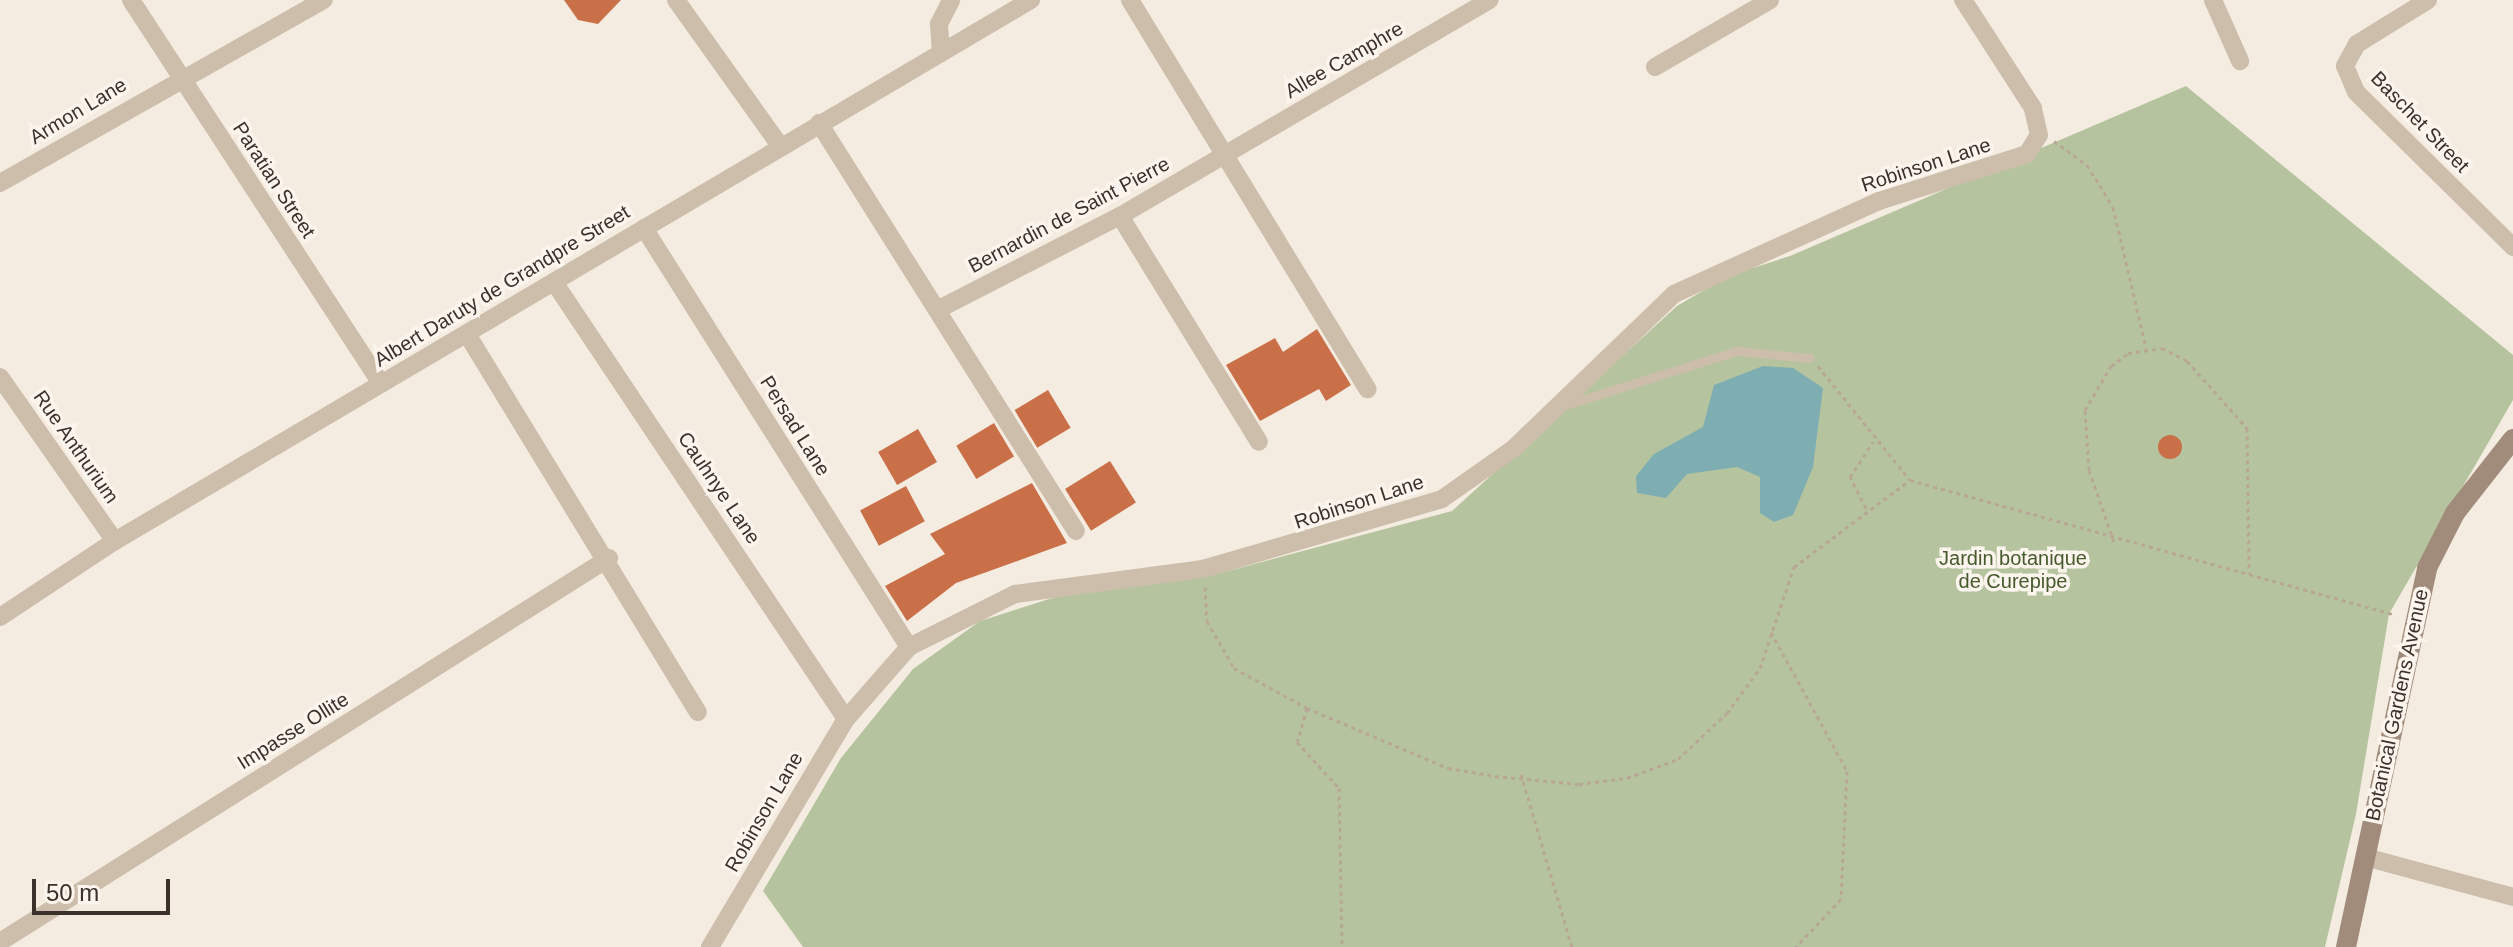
<!DOCTYPE html>
<html>
<head>
<meta charset="utf-8">
<style>
	body { margin:0 }
	#map { position:relative; width:2513px; height:947px; overflow:hidden; background:#f4ece0; font-family:Helvetica,sans-serif }
	div>[style] { position:absolute }
	.green>* { inset:0; background:#b5c49f }
	.water>* { inset:0; background:#7eadb2 }
	.building>* { inset:0; background:#c97049; transform-origin:0 0 }
	.round { border-radius:50% }
	.path>* { height:3px; margin-top:-1.5px; transform-origin:0; background:repeating-linear-gradient(90deg,#b9a795 0 4px,transparent 0 8px) }
	.lane>* { height:9px; margin:-4.5px; padding:0 4.5px; transform-origin:4.5px; border-radius:4.5px; background:#cdbdab }
	.street>* { height:18px; margin:-9px; padding:0 9px; transform-origin:9px; border-radius:9px; background:#cdbdab }
	.secondary>* { height:20px; margin:-10px; padding:0 10px; transform-origin:10px; border-radius:10px; background:#a18c7c }
	span { translate:-50% -50%; white-space:nowrap; text-align:center; line-height:1.15; -webkit-text-stroke:7px #fbf5ed; paint-order:stroke }
	.street-label { font-size:20px; color:#3b312a }
	.park-label { font-size:20px; color:#475a2d }
	.scale { position:absolute; left:32px; top:879px; width:138px; height:36px; box-sizing:border-box; border:4px solid #3b312a; border-top:0; padding-left:10px; font-size:24px; line-height:28px; white-space:nowrap; color:#3b312a; -webkit-text-stroke:6px #fbf5ed; paint-order:stroke }
</style>
</head>
<body>
<div id="map">
	<div class="green">
		<div style="clip-path:polygon(2186px 86px,2513px 355px,2513px 400px,2389px 614px,2356px 814px,2325px 947px,803px 947px,763px 891px,841px 758px,913px 669px,980px 621px,1062px 595px,1221px 573px,1452px 511px,1677px 306px,1728px 276px,1790px 256px)"></div>
	</div>
	<div class="water">
		<div style="clip-path:polygon(1763px 366px,1793px 368px,1823px 388px,1813px 467px,1793px 515px,1774px 522px,1760px 513px,1760px 477px,1737px 467px,1687px 474px,1666px 498px,1637px 493px,1636px 476px,1654px 454px,1703px 427px,1714px 385px)"></div>
	</div>
	<div class="building">
		<div style="clip-path:polygon(564px 0,621px 0,598px 24px,578px 20px)"></div>
		<div style="clip-path:polygon(1317px 329px,1351px 385px,1326px 401px,1319px 389px,1260px 421px,1226px 365px,1275px 338px,1283px 352px)"></div>
		<div style="left:1048px;top:390px;width:44px;height:39px;rotate:59deg"></div>
		<div style="left:994px;top:423px;width:39px;height:44px;rotate:59deg"></div>
		<div style="left:918px;top:429px;width:38px;height:46px;rotate:60deg"></div>
		<div class="round" style="left:2158px;top:435px;width:24px;height:24px"></div>
		<div style="left:1110px;top:461px;width:49px;height:53px;rotate:58deg"></div>
		<div style="clip-path:polygon(1032px 483px,1067px 543px,956px 583px,907px 621px,885px 586px,945px 554px,930px 534px)"></div>
		<div style="left:906px;top:486px;width:40px;height:52px;rotate:62deg"></div>
	</div>
	<div class="path">
		<div style="left:2054px;top:141px;width:41px;rotate:36deg"></div>
		<div style="left:2087px;top:165px;width:49px;rotate:58.2deg"></div>
		<div style="left:2113px;top:207px;width:145px;rotate:76.8deg"></div>
		<div style="left:1818px;top:366px;width:146px;rotate:51.1deg"></div>
		<div style="left:1910px;top:480px;width:504px;rotate:15.52deg"></div>
		<div style="left:1866px;top:508px;width:35px;rotate:-117deg"></div>
		<div style="left:1850px;top:477px;width:42px;rotate:-56.7deg"></div>
		<div style="left:2114px;top:542px;width:76px;rotate:-109.1deg"></div>
		<div style="left:2089px;top:470px;width:60px;rotate:-93.8deg"></div>
		<div style="left:2085px;top:410px;width:51px;rotate:-59.4deg"></div>
		<div style="left:2111px;top:366px;width:21px;rotate:-37deg"></div>
		<div style="left:2128px;top:353px;width:34px;rotate:-8deg"></div>
		<div style="left:2162px;top:348px;width:28px;rotate:27deg"></div>
		<div style="left:2187px;top:361px;width:90px;rotate:48.2deg"></div>
		<div style="left:2247px;top:428px;width:145px;rotate:89.2deg"></div>
		<div style="left:1205px;top:587px;width:34px;rotate:87deg"></div>
		<div style="left:1207px;top:621px;width:54px;rotate:60.1deg"></div>
		<div style="left:1234px;top:668px;width:83px;rotate:28.7deg"></div>
		<div style="left:1307px;top:708px;width:35px;rotate:106deg"></div>
		<div style="left:1297px;top:742px;width:62px;rotate:47.6deg"></div>
		<div style="left:1339px;top:788px;width:159px;rotate:88.9deg"></div>
		<div style="left:1771px;top:632px;width:158px;rotate:61.3deg"></div>
		<div style="left:1847px;top:771px;width:128px;rotate:92.7deg"></div>
		<div style="left:1841px;top:899px;width:66px;rotate:133.2deg"></div>
		<div style="left:1307px;top:708px;width:153px;rotate:23.1deg"></div>
		<div style="left:1448px;top:768px;width:48px;rotate:9.7deg"></div>
		<div style="left:1495px;top:776px;width:84px;rotate:5.4deg"></div>
		<div style="left:1579px;top:784px;width:48px;rotate:-7.1deg"></div>
		<div style="left:1627px;top:778px;width:54px;rotate:-20.4deg"></div>
		<div style="left:1678px;top:759px;width:67px;rotate:-43.2deg"></div>
		<div style="left:1727px;top:713px;width:56px;rotate:-53.7deg"></div>
		<div style="left:1760px;top:668px;width:107px;rotate:-71.4deg"></div>
		<div style="left:1794px;top:567px;width:145px;rotate:-36.9deg"></div>
		<div style="left:1521px;top:774px;width:180px;rotate:73.6deg"></div>
	</div>
	<div class="lane">
		<div style="left:1559px;top:407px;width:187px;rotate:-17.5deg"></div>
		<div style="left:1737px;top:351px;width:73px;rotate:5.5deg"></div>
	</div>
	<div class="street">
		<div style="left:131px;top:0;width:458px;rotate:56.9deg"></div>
		<div style="left:676px;top:0;width:179px;rotate:54.5deg"></div>
		<div style="left:1130px;top:0;width:456px;rotate:58.6deg"></div>
		<div style="left:2213px;top:0;width:67px;rotate:66.1deg"></div>
		<div style="left:2428px;top:0;width:84px;rotate:148.2deg"></div>
		<div style="left:2357px;top:44px;width:25px;rotate:119deg"></div>
		<div style="left:2345px;top:66px;width:28px;rotate:67deg"></div>
		<div style="left:2356px;top:92px;width:221px;rotate:44.6deg"></div>
		<div style="left:941px;top:53px;width:29px;rotate:-94deg"></div>
		<div style="left:939px;top:24px;width:27px;rotate:-63deg"></div>
		<div style="left:1655px;top:67px;width:133px;rotate:-30.2deg"></div>
		<div style="left:819px;top:123px;width:482px;rotate:57.8deg"></div>
		<div style="left:0;top:183px;width:372px;rotate:-29.5deg"></div>
		<div style="left:1120px;top:216px;width:265px;rotate:58.4deg"></div>
		<div style="left:644px;top:228px;width:496px;rotate:57.7deg"></div>
		<div style="left:554px;top:282px;width:526px;rotate:56.25deg"></div>
		<div style="left:937px;top:310px;width:206px;rotate:-27.2deg"></div>
		<div style="left:1120px;top:216px;width:428px;rotate:-30.3deg"></div>
		<div style="left:467px;top:334px;width:443px;rotate:58.6deg"></div>
		<div style="left:0;top:377px;width:200px;rotate:55deg"></div>
		<div style="left:0;top:617px;width:138px;rotate:-33.5deg"></div>
		<div style="left:115px;top:541px;width:1064px;rotate:-30.57deg"></div>
		<div style="left:2365px;top:857px;width:153px;rotate:15.1deg"></div>
		<div style="left:0;top:942px;width:720px;rotate:-32.23deg"></div>
		<div style="left:710px;top:947px;width:265px;rotate:-59.2deg"></div>
		<div style="left:846px;top:719px;width:96px;rotate:-48.8deg"></div>
		<div style="left:909px;top:647px;width:119px;rotate:-26.6deg"></div>
		<div style="left:1015px;top:594px;width:190px;rotate:-7.6deg"></div>
		<div style="left:1203px;top:569px;width:249px;rotate:-16.3deg"></div>
		<div style="left:1442px;top:499px;width:87px;rotate:-35.2deg"></div>
		<div style="left:1513px;top:449px;width:223px;rotate:-43.9deg"></div>
		<div style="left:1674px;top:294px;width:225px;rotate:-24.4deg"></div>
		<div style="left:1879px;top:201px;width:155px;rotate:-17.6deg"></div>
		<div style="left:2027px;top:154px;width:22px;rotate:-58deg"></div>
		<div style="left:2039px;top:135px;width:28px;rotate:-103deg"></div>
		<div style="left:2033px;top:108px;width:129px;rotate:-122.9deg"></div>
	</div>
	<div class="secondary">
		<div style="left:2346px;top:947px;width:388px;rotate:-77.9deg"></div>
		<div style="left:2427px;top:568px;width:62px;rotate:-63deg"></div>
		<div style="left:2455px;top:513px;width:94px;rotate:-51.9deg"></div>
	</div>
	<div class="street-label">
		<span style="left:1344px;top:60px;rotate:-30deg">Allee Camphre</span>
		<span style="left:78px;top:111px;rotate:-31deg">Armon Lane</span>
		<span style="left:2420px;top:122px;rotate:46deg">Baschet Street</span>
		<span style="left:1926px;top:165px;rotate:-18deg">Robinson Lane</span>
		<span style="left:274px;top:180px;rotate:57deg">Paratian Street</span>
		<span style="left:1069px;top:215px;rotate:-28deg">Bernardin de Saint Pierre</span>
		<span style="left:502px;top:286px;rotate:-31deg">Albert Daruty de Grandpre Street</span>
		<span style="left:795px;top:426px;rotate:58deg">Persad Lane</span>
		<span style="left:76px;top:447px;rotate:55deg">Rue Anthurium</span>
		<span style="left:719px;top:488px;rotate:56deg">Cauhnye Lane</span>
		<span style="left:1359px;top:502px;rotate:-18deg">Robinson Lane</span>
		<span style="left:2397px;top:705px;rotate:-78deg">Botanical Gardens Avenue</span>
		<span style="left:293px;top:731px;rotate:-32deg">Impasse Ollite</span>
		<span style="left:764px;top:812px;rotate:-60deg">Robinson Lane</span>
	</div>
	<div class="park-label">
		<span style="left:2013px;top:570px">Jardin botanique<br>de Curepipe</span>
	</div>
	<div class="scale">50 m</div>
</div>
</body>
</html>
